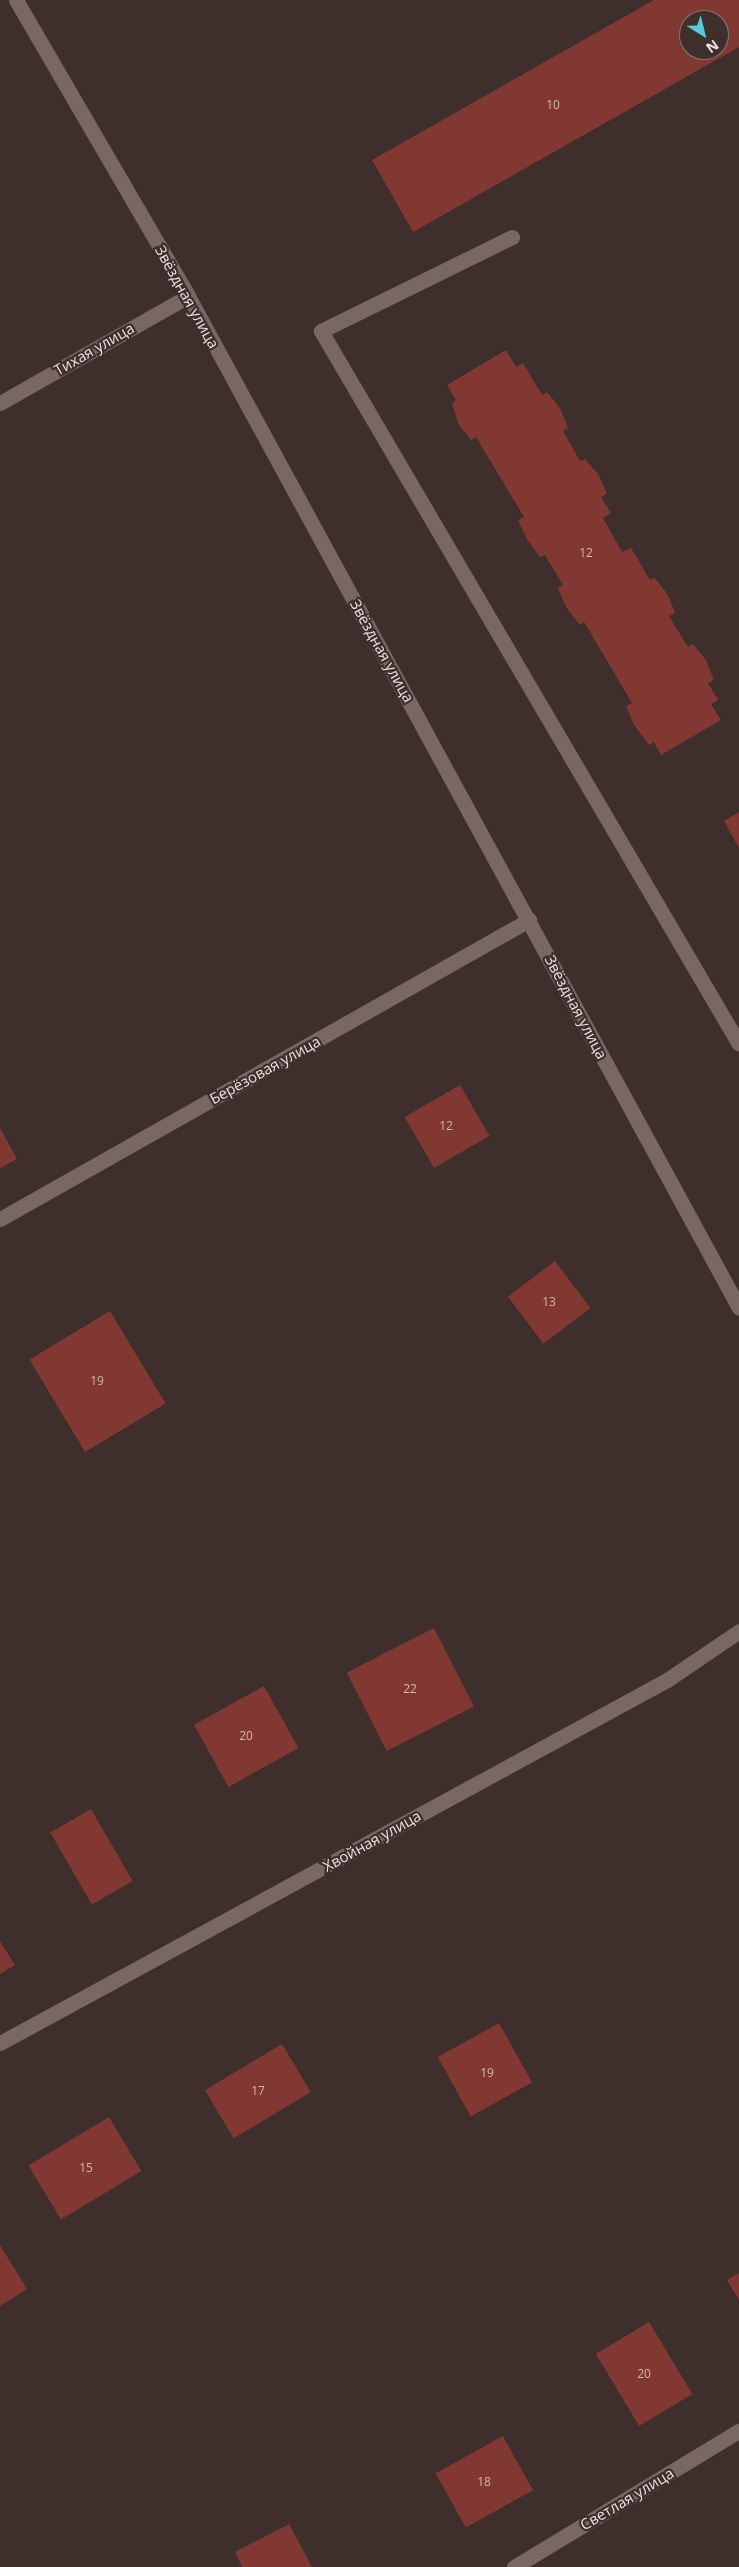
<!DOCTYPE html>
<html>
<head>
<meta charset="utf-8">
<style>
	body { margin:0 }
	#map { position:relative; width:739px; height:2567px; overflow:hidden; background:#3e2e2c; font-family:"Open Sans",sans-serif }
	div>[style] { position:absolute }
	.building>* { inset:0; background:#813832; transform-origin:0 0 }
	.minor>* { height:15px; margin:-7.5px; padding:0 7.5px; transform-origin:7.5px; border-radius:7.5px; background:#796764 }
	span { translate:-50% -50%; white-space:nowrap; text-align:center; line-height:1.15; -webkit-text-stroke:4.5px #3e2e2c; paint-order:stroke }
	.number-label { font-size:12px; color:#d1b7b4 }
	.number-label span { -webkit-text-stroke-width:0 }
	.street-label { font-size:15px; color:#ece1e0 }
	.north { position:absolute; left:679px; top:10px; width:50px; height:50px; box-sizing:border-box; background:#3e2e2c; border:1px solid #847674; border-radius:50%; rotate:144deg; font-size:14px; font-weight:700; line-height:20px; text-align:center; color:#ece1e0 }
	.north::after { content:''; display:block; margin:auto; width:18px; height:22px; background:#53cbda; clip-path:polygon(50% 0,100% 100%,50% 72%,0 100%) }
</style>
</head>
<body>
<div id="map">
	<div class="building">
		<div style="clip-path:polygon(evenodd,654px 0,739px 0,739px 47px,413px 232px,372px 160px,654px 0,689px 20px,719px 20px,719px 50px,689px 50px,689px 20px)"></div>
		<div style="clip-path:polygon(506px 350px,516px 367px,523px 363px,542px 395px,547px 392px,560px 408px,568px 428px,563px 431px,580px 461px,585px 459px,598px 474px,607px 494px,601px 497px,611px 513px,603px 518px,622px 552px,631px 548px,650px 580px,655px 578px,668px 595px,675px 613px,669px 616px,688px 647px,693px 644px,706px 660px,714px 680px,708px 683px,718px 700px,711px 704px,721px 720px,661px 755px,654px 742px,649px 745px,634px 725px,626px 706px,632px 703px,584px 622px,580px 625px,566px 607px,558px 588px,563px 585px,545px 555px,540px 557px,527px 539px,518px 520px,524px 517px,476px 437px,471px 440px,459px 425px,452px 404px,456px 400px,447px 385px)"></div>
		<div style="clip-path:polygon(739px 812px,739px 848px,724px 821px)"></div>
		<div style="left:460px;top:1085px;width:59px;height:64px;rotate:60deg"></div>
		<div style="clip-path:polygon(0 1128px,17px 1159px,0 1168px)"></div>
		<div style="left:555px;top:1261px;width:59px;height:59px;rotate:53deg"></div>
		<div style="left:110px;top:1311px;width:108px;height:94px;rotate:59deg"></div>
		<div style="left:434px;top:1628px;width:88px;height:98px;rotate:63deg"></div>
		<div style="left:264px;top:1686px;width:71px;height:80px;rotate:61deg"></div>
		<div style="left:91px;top:1809px;width:83px;height:47px;rotate:60deg"></div>
		<div style="clip-path:polygon(0 1941px,15px 1965px,0 1974px)"></div>
		<div style="left:499px;top:2023px;width:68px;height:70px;rotate:61deg"></div>
		<div style="left:282px;top:2044px;width:56px;height:90px;rotate:59deg"></div>
		<div style="left:109px;top:2117px;width:63px;height:94px;rotate:59deg"></div>
		<div style="clip-path:polygon(0 2245px,27px 2289px,0 2306px)"></div>
		<div style="clip-path:polygon(739px 2273px,739px 2300px,727px 2280px)"></div>
		<div style="left:649px;top:2322px;width:84px;height:62px;rotate:59deg"></div>
		<div style="left:503px;top:2436px;width:62px;height:77px;rotate:61deg"></div>
		<div style="clip-path:polygon(289px 2524px,312px 2567px,242px 2567px,235px 2552px)"></div>
	</div>
	<div class="minor">
		<div style="left:16px;top:0;width:342px;rotate:59.8deg"></div>
		<div style="left:188px;top:296px;width:1152px;rotate:61.43deg"></div>
		<div style="left:512px;top:237px;width:213px;rotate:153.8deg"></div>
		<div style="left:321px;top:331px;width:826px;rotate:59.62deg"></div>
		<div style="left:0;top:403px;width:216px;rotate:-29.6deg"></div>
		<div style="left:0;top:1219px;width:608px;rotate:-29.48deg"></div>
		<div style="left:0;top:2043px;width:759px;rotate:-28.56deg"></div>
		<div style="left:667px;top:1680px;width:87px;rotate:-34.2deg"></div>
		<div style="left:514px;top:2567px;width:263px;rotate:-31.2deg"></div>
	</div>
	<div class="number-label">
		<span style="left:553px;top:105px">10</span>
		<span style="left:586px;top:553px">12</span>
		<span style="left:446px;top:1126px">12</span>
		<span style="left:549px;top:1302px">13</span>
		<span style="left:97px;top:1381px">19</span>
		<span style="left:410px;top:1689px">22</span>
		<span style="left:246px;top:1736px">20</span>
		<span style="left:487px;top:2073px">19</span>
		<span style="left:258px;top:2091px">17</span>
		<span style="left:86px;top:2168px">15</span>
		<span style="left:644px;top:2374px">20</span>
		<span style="left:484px;top:2482px">18</span>
	</div>
	<div class="street-label">
		<span style="left:187px;top:297px;rotate:61deg">Звёздная улица</span>
		<span style="left:94px;top:349px;rotate:-30deg">Тихая улица</span>
		<span style="left:382px;top:651px;rotate:61deg">Звёздная улица</span>
		<span style="left:576px;top:1007px;rotate:62deg">Звёздная улица</span>
		<span style="left:265px;top:1070px;rotate:-29deg">Берёзовая улица</span>
		<span style="left:372px;top:1841px;rotate:-29deg">Хвойная улица</span>
		<span style="left:627px;top:2499px;rotate:-31deg">Светлая улица</span>
	</div>
	<div class="north">N</div>
</div>
</body>
</html>
